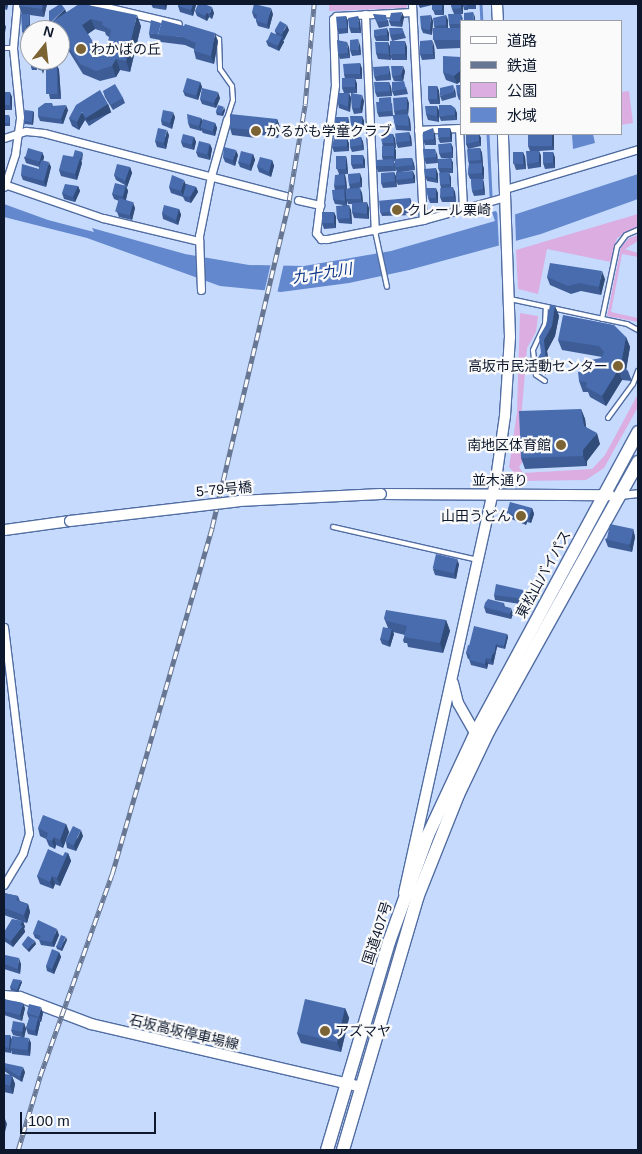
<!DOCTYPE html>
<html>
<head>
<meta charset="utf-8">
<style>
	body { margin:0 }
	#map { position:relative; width:642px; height:1154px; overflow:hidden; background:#c6dafe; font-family:Arial,"Noto Sans JP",sans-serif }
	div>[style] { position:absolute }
	.green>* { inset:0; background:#dbade1 }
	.water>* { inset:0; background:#6388cd }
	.pier>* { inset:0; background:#c6dafe }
	.stream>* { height:2.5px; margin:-1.25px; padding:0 1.25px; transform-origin:1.25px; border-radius:1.25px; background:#6388cd }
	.roads { filter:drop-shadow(1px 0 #516da2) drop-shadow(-1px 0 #516da2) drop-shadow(0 1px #516da2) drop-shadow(0 -1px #516da2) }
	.lane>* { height:4px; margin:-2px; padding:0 2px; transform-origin:2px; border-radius:2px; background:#fff }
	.street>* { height:7px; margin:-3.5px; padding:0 3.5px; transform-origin:3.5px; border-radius:3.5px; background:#fff }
	.secondary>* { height:10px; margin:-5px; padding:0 5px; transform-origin:5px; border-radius:5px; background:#fff }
	.highway>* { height:12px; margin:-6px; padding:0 6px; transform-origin:6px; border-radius:6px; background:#fff }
	.rail>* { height:4.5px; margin-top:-2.25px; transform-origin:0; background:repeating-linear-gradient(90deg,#fafafa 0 8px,#677793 0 16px); box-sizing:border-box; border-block:1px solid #677793 }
	.bridges { filter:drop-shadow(1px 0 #516da2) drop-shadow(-1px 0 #516da2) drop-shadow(0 1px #516da2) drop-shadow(0 -1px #516da2) }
	.secondary-bridge>* { height:10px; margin:-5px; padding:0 5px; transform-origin:5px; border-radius:5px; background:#fff }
	.wall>* { inset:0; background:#3e5d96 }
	.shaded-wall>* { inset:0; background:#324c7a; transform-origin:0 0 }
	.building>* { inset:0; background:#486cae; transform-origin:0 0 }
	.dots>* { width:14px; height:14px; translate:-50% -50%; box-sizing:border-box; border:2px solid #fafafa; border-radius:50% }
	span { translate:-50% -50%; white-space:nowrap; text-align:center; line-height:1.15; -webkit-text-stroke:4.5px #fafafa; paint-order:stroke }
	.poi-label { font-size:14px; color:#0d182d }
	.left { translate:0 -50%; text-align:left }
	.right { translate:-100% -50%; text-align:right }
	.street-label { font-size:14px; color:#0d182d }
	.water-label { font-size:15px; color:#0d3586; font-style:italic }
	.frame { position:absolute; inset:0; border:5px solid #0d182d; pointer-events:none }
	.legend { position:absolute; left:460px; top:20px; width:162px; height:115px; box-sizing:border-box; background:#fafafa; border:1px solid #9ba0a8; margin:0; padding:6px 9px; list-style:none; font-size:15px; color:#0d182d }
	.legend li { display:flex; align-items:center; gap:10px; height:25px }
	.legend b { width:25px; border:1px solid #9ba0a8 }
	.north { position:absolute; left:20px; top:20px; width:50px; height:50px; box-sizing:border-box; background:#fafafa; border:1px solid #9ba0a8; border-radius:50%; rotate:16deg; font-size:14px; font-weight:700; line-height:20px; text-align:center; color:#0d182d }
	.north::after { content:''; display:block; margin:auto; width:18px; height:22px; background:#7c6334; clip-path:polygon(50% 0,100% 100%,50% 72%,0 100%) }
	.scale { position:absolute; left:20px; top:1112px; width:136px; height:22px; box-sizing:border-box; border:2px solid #0d182d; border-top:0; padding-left:6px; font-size:15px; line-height:18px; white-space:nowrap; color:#0d182d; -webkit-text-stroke:4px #fafafa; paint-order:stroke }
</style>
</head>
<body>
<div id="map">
	<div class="green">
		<div style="clip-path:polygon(329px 4px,408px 4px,406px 8px,329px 11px)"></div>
		<div style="clip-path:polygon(629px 91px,633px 123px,621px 125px,621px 92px)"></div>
		<div style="clip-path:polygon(638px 214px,638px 227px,617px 238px,611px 262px,547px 249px,538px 294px,518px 289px,516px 250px)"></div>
		<div style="clip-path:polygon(638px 235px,638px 241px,625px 249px,638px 253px,638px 257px,622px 254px,611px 312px,638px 318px,638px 322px,607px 316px,621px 247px,629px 238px)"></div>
		<div style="clip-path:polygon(520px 313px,538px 316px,536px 332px,527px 348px,521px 420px,523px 461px,519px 467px,523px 473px,592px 469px,605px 455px,638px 394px,638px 407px,604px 468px,586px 480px,521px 481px,509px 467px,517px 412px)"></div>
	</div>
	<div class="water">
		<div style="clip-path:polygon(572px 134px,593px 134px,595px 143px,573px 149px)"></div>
		<div style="clip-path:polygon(638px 174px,638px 199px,541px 234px,409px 270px,349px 283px,281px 292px,220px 286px,87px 238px,4px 217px,4px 204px,48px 220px,94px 232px,92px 228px,185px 254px,249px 265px,304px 266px,391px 251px,495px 221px,492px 212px,496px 211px,501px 219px)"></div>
	</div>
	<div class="pier">
		<div style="clip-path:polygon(497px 208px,502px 216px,515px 213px,516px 243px,499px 248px)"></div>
		<div style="clip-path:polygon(271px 263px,284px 263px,277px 294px,264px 293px)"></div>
	</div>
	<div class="stream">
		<div style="left:481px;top:4px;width:17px;rotate:87deg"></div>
		<div style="left:488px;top:134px;width:61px;rotate:87.2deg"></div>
	</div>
	<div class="roads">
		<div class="lane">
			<div style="left:213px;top:36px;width:7px;rotate:27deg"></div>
			<div style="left:219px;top:39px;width:30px;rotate:88deg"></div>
			<div style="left:220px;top:69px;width:21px;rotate:55deg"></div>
			<div style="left:232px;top:86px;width:14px;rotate:86deg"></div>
			<div style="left:233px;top:100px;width:20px;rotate:108deg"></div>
			<div style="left:4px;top:48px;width:9px"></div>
			<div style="left:375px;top:231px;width:57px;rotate:77.9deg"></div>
			<div style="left:510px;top:299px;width:120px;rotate:12.1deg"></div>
			<div style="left:627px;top:324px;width:13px;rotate:29deg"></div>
			<div style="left:602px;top:319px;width:74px;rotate:-78.2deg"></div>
			<div style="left:617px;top:247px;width:15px;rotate:-53deg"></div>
			<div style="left:626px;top:235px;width:13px;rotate:-23deg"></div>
			<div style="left:545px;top:381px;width:11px;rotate:-146deg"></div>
			<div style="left:536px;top:375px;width:25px;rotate:-97deg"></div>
			<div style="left:533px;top:350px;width:29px;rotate:-65deg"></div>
			<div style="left:545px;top:324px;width:17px;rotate:-87deg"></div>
			<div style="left:608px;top:418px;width:42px;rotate:-53.7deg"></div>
			<div style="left:633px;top:384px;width:14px;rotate:-69deg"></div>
			<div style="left:333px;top:527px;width:149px;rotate:12.8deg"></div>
		</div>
		<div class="street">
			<div style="left:93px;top:4px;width:87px;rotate:13.2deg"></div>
			<div style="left:412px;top:4px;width:216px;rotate:87.1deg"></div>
			<div style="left:423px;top:220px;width:85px;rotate:-15.7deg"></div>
			<div style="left:412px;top:12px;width:76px;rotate:177deg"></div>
			<div style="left:336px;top:16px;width:4px;rotate:135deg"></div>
			<div style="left:333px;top:19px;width:66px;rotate:88.3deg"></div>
			<div style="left:335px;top:85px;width:149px;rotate:97.3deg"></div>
			<div style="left:316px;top:233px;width:8px;rotate:50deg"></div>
			<div style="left:321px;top:239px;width:6px"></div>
			<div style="left:327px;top:239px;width:98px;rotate:-11.2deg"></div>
			<div style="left:365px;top:14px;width:217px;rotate:87.4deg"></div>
			<div style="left:418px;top:130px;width:41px;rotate:-2.8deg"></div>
			<div style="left:459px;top:128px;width:79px;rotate:87.1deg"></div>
			<div style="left:4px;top:138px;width:23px;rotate:-18deg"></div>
			<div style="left:26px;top:131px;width:18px;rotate:6deg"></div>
			<div style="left:44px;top:133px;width:250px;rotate:14.6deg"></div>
			<div style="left:4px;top:184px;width:105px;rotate:19deg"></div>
			<div style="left:103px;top:218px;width:99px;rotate:13.5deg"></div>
			<div style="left:5px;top:185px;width:33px;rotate:-72deg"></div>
			<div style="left:15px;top:154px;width:37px;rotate:-82deg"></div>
			<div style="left:20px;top:117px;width:69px;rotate:-95.8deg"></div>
			<div style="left:13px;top:48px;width:44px;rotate:-84.8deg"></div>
			<div style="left:505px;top:189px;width:139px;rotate:-16.7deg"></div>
			<div style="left:298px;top:200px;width:23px;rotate:13deg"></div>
			<div style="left:201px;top:290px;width:54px;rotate:-92.1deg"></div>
			<div style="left:199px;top:236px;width:61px;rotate:-78.7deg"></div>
			<div style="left:211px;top:176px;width:59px;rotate:-74.3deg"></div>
			<div style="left:620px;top:495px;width:18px;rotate:-6deg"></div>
			<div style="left:4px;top:627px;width:208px;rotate:83.1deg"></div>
			<div style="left:29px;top:833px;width:21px;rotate:107deg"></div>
			<div style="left:23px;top:853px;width:37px;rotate:121deg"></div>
		</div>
		<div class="secondary">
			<div style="left:497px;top:4px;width:17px;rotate:87deg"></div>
			<div style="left:4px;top:186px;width:1px;rotate:-45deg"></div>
			<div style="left:381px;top:494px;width:229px;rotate:0.3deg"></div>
			<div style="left:4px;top:530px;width:67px;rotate:-7.8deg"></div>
			<div style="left:453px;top:683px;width:21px;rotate:76deg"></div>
			<div style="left:458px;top:703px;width:40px;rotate:60.3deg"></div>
			<div style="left:404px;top:893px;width:424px;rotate:-77.5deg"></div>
			<div style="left:496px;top:479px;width:64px;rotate:-81.9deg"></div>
			<div style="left:505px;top:416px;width:79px;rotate:-86.4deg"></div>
			<div style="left:510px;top:337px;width:203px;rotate:-92deg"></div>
			<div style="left:4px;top:996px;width:16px;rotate:4deg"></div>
			<div style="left:20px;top:997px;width:76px;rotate:20.8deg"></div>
			<div style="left:91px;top:1024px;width:277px;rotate:13.1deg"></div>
		</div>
		<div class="highway">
			<div style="left:327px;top:1150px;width:217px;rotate:-73.4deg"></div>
			<div style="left:389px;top:942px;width:114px;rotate:-70deg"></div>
			<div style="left:428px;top:835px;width:114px;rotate:-65deg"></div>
			<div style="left:476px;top:732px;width:341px;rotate:-61.6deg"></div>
			<div style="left:343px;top:1150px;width:263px;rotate:-73.6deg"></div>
			<div style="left:417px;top:898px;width:111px;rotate:-68.3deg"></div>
			<div style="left:458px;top:795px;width:72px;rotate:-64.5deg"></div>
			<div style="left:489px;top:730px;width:307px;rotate:-60.9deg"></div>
		</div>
	</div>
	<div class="rail">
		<div style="left:18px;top:1150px;width:77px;rotate:-73.4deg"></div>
		<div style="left:40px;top:1076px;width:214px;rotate:-70.4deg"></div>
		<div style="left:112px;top:874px;width:361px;rotate:-73.9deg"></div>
		<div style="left:212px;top:527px;width:336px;rotate:-76.7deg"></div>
		<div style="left:289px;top:200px;width:97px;rotate:-80.5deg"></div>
		<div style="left:305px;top:104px;width:100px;rotate:-84.9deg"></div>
	</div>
	<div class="bridges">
		<div class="secondary-bridge">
			<div style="left:70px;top:521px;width:170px;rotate:-6.7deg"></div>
			<div style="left:239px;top:501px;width:142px;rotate:-2.8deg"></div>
		</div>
	</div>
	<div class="wall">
		<div style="clip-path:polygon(4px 4px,8px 4px,7px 10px,4px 9px)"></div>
		<div style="clip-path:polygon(20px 4px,47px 4px,44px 17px,30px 15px,30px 28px,27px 28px,26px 34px,23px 34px,22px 31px,22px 14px,19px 6px)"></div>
		<div style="clip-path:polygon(151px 4px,167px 4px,166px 10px,153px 8px)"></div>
		<div style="clip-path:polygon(179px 4px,195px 4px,196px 5px,193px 16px,180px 12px,178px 6px)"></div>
		<div style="clip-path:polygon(418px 4px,432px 4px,432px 5px,420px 8px)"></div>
		<div style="clip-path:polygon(444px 4px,444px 15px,435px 15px,433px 10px)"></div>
		<div style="clip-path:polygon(451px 4px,463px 4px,463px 14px,454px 14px,452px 9px)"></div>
		<div style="clip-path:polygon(463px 4px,476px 4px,476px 9px,468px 9px,468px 8px,468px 10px,464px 10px)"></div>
		<div style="clip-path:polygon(195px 11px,214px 13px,212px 19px,209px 17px,207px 21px,197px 16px)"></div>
		<div style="clip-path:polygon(evenodd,66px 12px,141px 26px,130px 72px,120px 70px,116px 77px,100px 81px,83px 74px,60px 37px,60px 30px,56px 30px,54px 26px,51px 30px,49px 24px,66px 12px,95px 29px,105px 32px,106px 35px,109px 37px,107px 48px,96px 47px,88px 34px,95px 29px)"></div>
		<div style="clip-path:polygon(252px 12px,273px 14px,269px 29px,258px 26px,256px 21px,256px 19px,254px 18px)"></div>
		<div style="clip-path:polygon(373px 14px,388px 20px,389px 26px,379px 28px)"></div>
		<div style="clip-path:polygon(461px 14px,463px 19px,461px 21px,461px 48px,437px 49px,434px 41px,435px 29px,434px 26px,448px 20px,448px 28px,450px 28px,449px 24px)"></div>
		<div style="clip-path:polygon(346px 16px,348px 22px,348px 33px,339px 34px,337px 28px)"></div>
		<div style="clip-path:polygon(404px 17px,402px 27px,391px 26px,389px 21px)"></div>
		<div style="clip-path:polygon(360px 21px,361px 33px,351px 33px,349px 27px)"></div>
		<div style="clip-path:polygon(433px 21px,432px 35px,423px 33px,421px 28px)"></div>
		<div style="clip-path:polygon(402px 28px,406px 38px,392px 41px,390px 35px)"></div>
		<div style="clip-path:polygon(289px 30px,284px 40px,283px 40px,284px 42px,279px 51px,268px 46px,266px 41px,276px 34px,275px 31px)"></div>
		<div style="clip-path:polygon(149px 33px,218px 41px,214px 64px,196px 59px,194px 51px,194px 49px,185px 45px,161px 42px,160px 40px,150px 38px)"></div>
		<div style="clip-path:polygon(389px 33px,389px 41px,376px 41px,374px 36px)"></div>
		<div style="clip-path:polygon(388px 42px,390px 47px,391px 60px,378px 59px,376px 53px)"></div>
		<div style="clip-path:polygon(360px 45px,361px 55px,352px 56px,350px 50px)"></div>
		<div style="clip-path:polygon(434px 45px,435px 59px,422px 60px,420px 54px)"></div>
		<div style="clip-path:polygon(349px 47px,350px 58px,340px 59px,338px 54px)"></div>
		<div style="clip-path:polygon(407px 47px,407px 60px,392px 60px,390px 55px)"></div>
		<div style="clip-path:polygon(461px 57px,461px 81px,457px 84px,446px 80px,443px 72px)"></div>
		<div style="clip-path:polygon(38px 63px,37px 70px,32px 70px,31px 67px)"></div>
		<div style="clip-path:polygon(360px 63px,362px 69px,362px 79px,355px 79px,357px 84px,357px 93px,352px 93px,364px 101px,362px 113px,354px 114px,352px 108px,351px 93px,349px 93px,351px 98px,350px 112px,339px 108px,338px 103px,344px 93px,342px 88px,345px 79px,344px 74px)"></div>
		<div style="clip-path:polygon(57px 65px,59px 70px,61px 99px,50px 99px,49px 94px)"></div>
		<div style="clip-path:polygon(405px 71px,403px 81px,394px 81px,392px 76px)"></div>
		<div style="clip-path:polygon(390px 72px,391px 80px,376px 81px,374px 76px)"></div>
		<div style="clip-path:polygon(200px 82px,202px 87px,198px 100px,185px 96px,183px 91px)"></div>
		<div style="clip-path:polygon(389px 82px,391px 87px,392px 96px,377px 97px,375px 92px)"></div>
		<div style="clip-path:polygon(461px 85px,461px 100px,459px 100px,457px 94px)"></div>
		<div style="clip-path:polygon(437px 86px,439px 91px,440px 104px,430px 104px,428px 99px)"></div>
		<div style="clip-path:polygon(406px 87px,408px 94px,394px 96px,392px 91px)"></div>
		<div style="clip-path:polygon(455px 90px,456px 97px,442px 101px,440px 96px)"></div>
		<div style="clip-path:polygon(103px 91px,123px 98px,125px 103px,113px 110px,105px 97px)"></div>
		<div style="clip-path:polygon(4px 92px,12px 97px,12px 110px,4px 110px)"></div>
		<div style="clip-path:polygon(220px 98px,216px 108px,202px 104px,200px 99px)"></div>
		<div style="clip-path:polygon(52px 103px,53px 106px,68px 110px,63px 124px,40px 121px,38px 116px)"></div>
		<div style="clip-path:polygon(392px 103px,393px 115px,395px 115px,394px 111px,409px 103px,408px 115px,410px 120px,411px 131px,396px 130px,395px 125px,393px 116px,379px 117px,377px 112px)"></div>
		<div style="clip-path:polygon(108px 104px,111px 112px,89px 126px,85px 120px,79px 130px,72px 126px,69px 118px)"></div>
		<div style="clip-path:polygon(437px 106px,439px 111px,439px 122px,428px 120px,426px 114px)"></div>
		<div style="clip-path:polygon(225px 110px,223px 116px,217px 115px,216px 112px)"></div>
		<div style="clip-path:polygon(33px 111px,34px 113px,33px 125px,25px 124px,24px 121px)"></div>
		<div style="clip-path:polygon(457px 113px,457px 120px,441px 121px,439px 116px)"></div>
		<div style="clip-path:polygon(4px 115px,9px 115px,10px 118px,10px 126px,4px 126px)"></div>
		<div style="clip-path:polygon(362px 116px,364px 121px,364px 129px,353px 132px,351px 127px)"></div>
		<div style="clip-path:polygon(175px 117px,172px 129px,162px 125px,161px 120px)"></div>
		<div style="clip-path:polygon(348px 117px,349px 123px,349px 134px,337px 133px,335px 127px)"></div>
		<div style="clip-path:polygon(201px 118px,203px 121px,215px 123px,217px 128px,215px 136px,203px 133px,201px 130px,201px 131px,190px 128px,188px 123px)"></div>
		<div style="clip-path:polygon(277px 119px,280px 127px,278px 138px,256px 134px,256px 138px,232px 135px,230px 128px)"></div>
		<div style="clip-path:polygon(450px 128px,452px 134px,452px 142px,440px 143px,438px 138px)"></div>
		<div style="clip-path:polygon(409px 132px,411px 137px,412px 146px,398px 148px,396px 143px)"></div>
		<div style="clip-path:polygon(393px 134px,395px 139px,396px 148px,395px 148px,396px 151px,396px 159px,412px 158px,414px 164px,415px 170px,401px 172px,415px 176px,415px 183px,398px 185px,396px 181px,397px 187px,383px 188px,381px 183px,394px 172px,396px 176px,397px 172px,395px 167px,395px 161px,394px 161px,395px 164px,396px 171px,378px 172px,376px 166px,383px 160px,382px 157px,383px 147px,382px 143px)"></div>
		<div style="clip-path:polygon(435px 134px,436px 145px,425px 145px,423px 140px)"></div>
		<div style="clip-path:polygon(466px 134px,479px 134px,481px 138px,481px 146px,468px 149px,480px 148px,482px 153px,484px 179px,483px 179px,484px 184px,485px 195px,474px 196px,472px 191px,471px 179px,470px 179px,468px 174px,469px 164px,468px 160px,468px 149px,466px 144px)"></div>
		<div style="clip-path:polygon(169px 135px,166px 149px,157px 147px,155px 141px)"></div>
		<div style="clip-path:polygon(554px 135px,554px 150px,539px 151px,541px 156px,541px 167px,528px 169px,527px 164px,530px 151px,528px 146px)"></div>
		<div style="clip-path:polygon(194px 137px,196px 142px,194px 150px,183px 147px,181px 142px)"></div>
		<div style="clip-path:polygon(361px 137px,363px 142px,364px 150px,352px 152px,350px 147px)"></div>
		<div style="clip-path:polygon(347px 138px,349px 144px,349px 151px,334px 152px,332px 147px)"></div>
		<div style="clip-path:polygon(451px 143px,453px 148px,453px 158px,441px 158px,439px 153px)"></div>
		<div style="clip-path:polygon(210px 144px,212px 149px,210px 160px,198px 157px,196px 152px)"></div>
		<div style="clip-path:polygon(42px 152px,44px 157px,43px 161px,51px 167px,46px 187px,23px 180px,21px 175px,39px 169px,39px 167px,26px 163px,24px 157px)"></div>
		<div style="clip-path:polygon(82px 152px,83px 154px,82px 161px,81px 160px,82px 163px,77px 180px,61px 176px,59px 170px,73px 157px)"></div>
		<div style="clip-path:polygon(523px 152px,525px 157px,526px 169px,516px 170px,514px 164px)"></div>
		<div style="clip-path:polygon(553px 152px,555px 158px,555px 168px,545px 169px,543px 163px)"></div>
		<div style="clip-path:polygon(253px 154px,255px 160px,251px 171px,240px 167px,238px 162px)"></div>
		<div style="clip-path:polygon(437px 154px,438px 163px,426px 164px,424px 158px)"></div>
		<div style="clip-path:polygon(238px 155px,235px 166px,225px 162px,223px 157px)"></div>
		<div style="clip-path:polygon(evenodd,346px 156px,347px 161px,348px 174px,362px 179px,362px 187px,359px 188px,362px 193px,363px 202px,369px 208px,369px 219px,354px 218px,352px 212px,352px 204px,348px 204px,347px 201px,347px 205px,351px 210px,352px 224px,339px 223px,337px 218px,343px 205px,335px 204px,333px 199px,335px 190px,334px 186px,339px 174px,337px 169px,346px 156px,345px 174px,348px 174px,349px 184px,350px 188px,347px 189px,346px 179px,345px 174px)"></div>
		<div style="clip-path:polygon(451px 158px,453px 163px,453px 173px,449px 173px,451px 178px,451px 187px,455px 192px,456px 202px,442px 202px,440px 197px,441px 188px,440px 184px,440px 173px,438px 168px)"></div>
		<div style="clip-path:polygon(272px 160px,274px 166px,271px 177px,259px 172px,257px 166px)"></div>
		<div style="clip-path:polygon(365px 160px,365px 168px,353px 169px,351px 164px)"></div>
		<div style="clip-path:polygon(130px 167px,132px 173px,127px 187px,126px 186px,128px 191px,126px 200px,135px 208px,132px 220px,119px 217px,117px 212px,119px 201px,114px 199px,112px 194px,125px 185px,116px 180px,114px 175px)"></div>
		<div style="clip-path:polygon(438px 174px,438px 183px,427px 181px,425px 176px)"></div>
		<div style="clip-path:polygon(186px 184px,196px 187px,198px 192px,191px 203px,185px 201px,183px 197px,171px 193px,169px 187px)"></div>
		<div style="clip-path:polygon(78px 186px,80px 191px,75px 202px,64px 199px,62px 193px)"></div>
		<div style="clip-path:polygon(438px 193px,438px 203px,430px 203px,428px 198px)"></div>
		<div style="clip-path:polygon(410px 198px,412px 203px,413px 215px,382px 216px,380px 211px)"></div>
		<div style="clip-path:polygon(179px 209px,181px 215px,178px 225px,163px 219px,162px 213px)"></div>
		<div style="clip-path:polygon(334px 212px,336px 217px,336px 228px,324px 229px,322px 223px)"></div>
		<div style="clip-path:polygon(547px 277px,605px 279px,601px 295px,581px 291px,571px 294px,550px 285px)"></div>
		<div style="clip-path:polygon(555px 306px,559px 316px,555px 336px,547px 351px,550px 371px,545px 375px,541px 371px,537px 360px,541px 353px,546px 325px)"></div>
		<div style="clip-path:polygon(626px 337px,630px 347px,626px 369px,628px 371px,632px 381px,622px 380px,606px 406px,590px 397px,588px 392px,583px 392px,579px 381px,589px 369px,601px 358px,602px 357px,562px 350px,558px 340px)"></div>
		<div style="clip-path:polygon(581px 409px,585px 419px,586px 427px,600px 444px,587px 461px,587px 466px,525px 469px,521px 458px)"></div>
		<div style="clip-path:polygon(532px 508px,534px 514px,531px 523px,527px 522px,526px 525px,509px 518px,507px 512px)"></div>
		<div style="clip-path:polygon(633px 529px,635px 537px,632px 552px,608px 547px,605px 539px)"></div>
		<div style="clip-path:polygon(459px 564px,456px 579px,435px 575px,433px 569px)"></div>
		<div style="clip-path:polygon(523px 590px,526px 605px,495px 600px,494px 595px)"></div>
		<div style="clip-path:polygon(504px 603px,505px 607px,513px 614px,511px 619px,486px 613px,484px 607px)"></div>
		<div style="clip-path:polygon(384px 618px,446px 620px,450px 631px,443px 653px,408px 647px,407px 643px,404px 643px,403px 640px,405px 635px,393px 632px,394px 634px,390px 647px,382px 644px,380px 639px,388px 628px)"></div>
		<div style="clip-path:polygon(507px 634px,508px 637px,505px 649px,497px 647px,493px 665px,488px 664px,487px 669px,471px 665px,469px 659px,468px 659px,466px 653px,469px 646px)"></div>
		<div style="clip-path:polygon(66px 824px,69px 832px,63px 848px,56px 845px,55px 849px,49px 846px,46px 839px,40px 836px,38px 828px)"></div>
		<div style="clip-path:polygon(83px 836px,76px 851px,67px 848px,66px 842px)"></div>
		<div style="clip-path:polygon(68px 853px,71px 861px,60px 886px,55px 884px,53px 889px,40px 884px,37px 876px,63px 856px)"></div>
		<div style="clip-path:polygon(4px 893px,18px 896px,20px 901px,28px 904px,30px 912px,27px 923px,23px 922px,25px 927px,24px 928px,25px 932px,13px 947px,4px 941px,4px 932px,21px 921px,4px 915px)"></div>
		<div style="clip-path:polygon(33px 933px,59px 935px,54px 947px,41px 945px,39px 940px,35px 938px)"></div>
		<div style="clip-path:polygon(67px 940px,62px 951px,57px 949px,56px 946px)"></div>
		<div style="clip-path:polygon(22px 944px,36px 944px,29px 952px,23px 946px)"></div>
		<div style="clip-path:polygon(59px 952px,61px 957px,54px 974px,47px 971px,46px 966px)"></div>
		<div style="clip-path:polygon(4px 958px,21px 964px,20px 974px,4px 969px)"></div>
		<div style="clip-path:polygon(22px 982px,18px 992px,11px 990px,10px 987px)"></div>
		<div style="clip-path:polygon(4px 999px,25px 1008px,22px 1021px,4px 1015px)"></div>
		<div style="clip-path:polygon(345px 1008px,349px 1018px,341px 1052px,301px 1043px,297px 1033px)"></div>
		<div style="clip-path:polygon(27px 1013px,43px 1013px,41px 1022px,40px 1022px,40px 1023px,37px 1036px,28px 1034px,26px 1028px,29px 1019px)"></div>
		<div style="clip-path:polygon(24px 1023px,26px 1029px,24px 1038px,31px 1043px,30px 1056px,12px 1054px,11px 1050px,11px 1053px,4px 1052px,4px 1035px,10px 1035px,11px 1039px,21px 1037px,13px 1035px,11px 1030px)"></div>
		<div style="clip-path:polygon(4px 1063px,25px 1072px,22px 1082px,12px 1076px,15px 1084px,13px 1094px,4px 1092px,4px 1074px,10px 1075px,4px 1071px)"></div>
	</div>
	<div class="shaded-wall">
		<div style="clip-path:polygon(5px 4px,8px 4px,7px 10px,5px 5px)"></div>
		<div style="clip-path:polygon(43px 4px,47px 4px,44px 17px,42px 9px)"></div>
		<div style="clip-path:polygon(164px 4px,167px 4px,166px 10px,164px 5px)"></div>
		<div style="clip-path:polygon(193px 4px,195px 4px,196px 5px,193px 16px,191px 10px)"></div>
		<div style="clip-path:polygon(442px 4px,444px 4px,444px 15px,442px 10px)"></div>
		<div style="clip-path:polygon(461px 4px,463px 4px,463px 14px,461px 8px)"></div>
		<div style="clip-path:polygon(212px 7px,214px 13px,212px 19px,210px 13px)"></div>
		<div style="clip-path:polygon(271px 8px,273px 14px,269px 29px,267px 24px)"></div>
		<div style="clip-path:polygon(65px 9px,67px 14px,53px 21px)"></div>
		<div style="clip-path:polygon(207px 12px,209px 17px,207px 21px,205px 16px)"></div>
		<div style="clip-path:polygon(402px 12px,404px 17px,402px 27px,400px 21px)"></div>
		<div style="clip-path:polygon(473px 12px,475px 17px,475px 21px,474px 21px)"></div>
		<div style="clip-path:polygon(30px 14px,30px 28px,29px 25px)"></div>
		<div style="clip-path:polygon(137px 15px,141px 26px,130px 72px,126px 61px)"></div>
		<div style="clip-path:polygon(431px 15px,433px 21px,432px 35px,430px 30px)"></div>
		<div style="clip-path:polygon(446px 15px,448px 20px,448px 30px,446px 25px)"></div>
		<div style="clip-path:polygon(346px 16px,348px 22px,348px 33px,347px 28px)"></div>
		<div style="clip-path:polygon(358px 16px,360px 21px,361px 33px,359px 28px)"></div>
		<div style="clip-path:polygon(91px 19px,95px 29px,86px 35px,82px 25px)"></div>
		<div style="clip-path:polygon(53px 21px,54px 26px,51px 30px,49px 24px)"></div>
		<div style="clip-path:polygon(4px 22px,6px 27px,4px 38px)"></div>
		<div style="clip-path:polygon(287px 25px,289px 30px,284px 40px,282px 35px)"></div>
		<div style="clip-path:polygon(387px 28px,389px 33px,389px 41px,387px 35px)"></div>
		<div style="clip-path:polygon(215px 33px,218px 41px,214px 64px,211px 56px)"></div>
		<div style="clip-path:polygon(282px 37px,284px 42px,279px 51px,277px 46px)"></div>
		<div style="clip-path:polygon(358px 39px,360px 45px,361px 55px,359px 50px)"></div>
		<div style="clip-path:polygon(432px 40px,434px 45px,435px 59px,433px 54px)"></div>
		<div style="clip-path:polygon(405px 41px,407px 47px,407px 60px,405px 54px)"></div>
		<div style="clip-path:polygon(347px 42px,349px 47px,350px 58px,348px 53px)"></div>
		<div style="clip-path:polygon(388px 42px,390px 47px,391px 60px,389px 54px)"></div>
		<div style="clip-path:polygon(116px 59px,120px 70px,116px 77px,112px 66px)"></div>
		<div style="clip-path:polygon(360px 63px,362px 69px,362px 79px,360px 74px)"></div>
		<div style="clip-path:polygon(44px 64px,45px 66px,43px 74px,42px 71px)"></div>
		<div style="clip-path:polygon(57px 65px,59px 70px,61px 99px,59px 93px)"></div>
		<div style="clip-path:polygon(389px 66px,390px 72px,391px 80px,389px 74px)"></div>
		<div style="clip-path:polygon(403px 66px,405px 71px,403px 81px,401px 75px)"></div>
		<div style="clip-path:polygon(461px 70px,461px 81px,457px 84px,454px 76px)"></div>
		<div style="clip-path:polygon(355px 78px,357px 84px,357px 93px,355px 87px)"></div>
		<div style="clip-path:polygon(200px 82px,202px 87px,198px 100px,196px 94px)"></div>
		<div style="clip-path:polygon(389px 82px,391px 87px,392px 96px,390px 91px)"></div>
		<div style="clip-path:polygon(453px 85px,455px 90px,456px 97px,454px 92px)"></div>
		<div style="clip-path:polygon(437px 86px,439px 91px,440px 104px,438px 99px)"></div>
		<div style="clip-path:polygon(10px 92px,12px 97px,12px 110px,10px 104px)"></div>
		<div style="clip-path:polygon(218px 92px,220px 98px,216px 108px,214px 103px)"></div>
		<div style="clip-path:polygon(349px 93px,351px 98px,350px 112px,348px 107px)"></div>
		<div style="clip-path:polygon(362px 95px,364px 101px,362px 113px,360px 108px)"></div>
		<div style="clip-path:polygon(407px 97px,409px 103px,408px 115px,410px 120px,411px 131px,409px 126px,408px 114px,407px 109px)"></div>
		<div style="left:108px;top:104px;width:9px;height:26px;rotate:69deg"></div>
		<div style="clip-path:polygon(66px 105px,68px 110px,63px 124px,61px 119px)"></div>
		<div style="clip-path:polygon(437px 106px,439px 111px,439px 122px,437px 116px)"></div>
		<div style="clip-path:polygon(224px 107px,225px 110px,223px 116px,222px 114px)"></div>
		<div style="clip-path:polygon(455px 108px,457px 113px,457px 120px,455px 115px)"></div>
		<div style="clip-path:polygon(33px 111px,34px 113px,33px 125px,32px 122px)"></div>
		<div style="clip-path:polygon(82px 112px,85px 120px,79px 130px,77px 122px)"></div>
		<div style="clip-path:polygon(173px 112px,175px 117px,172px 129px,170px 123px)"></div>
		<div style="clip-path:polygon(362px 116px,364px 121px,364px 129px,362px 124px)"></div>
		<div style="clip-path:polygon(348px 117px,349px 123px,349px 134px,347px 129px)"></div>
		<div style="clip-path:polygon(201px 118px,203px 123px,201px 128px,201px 131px,199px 126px)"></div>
		<div style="clip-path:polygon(277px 119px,280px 127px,278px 138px,275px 130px)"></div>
		<div style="clip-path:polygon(215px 123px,217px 128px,215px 136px,213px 131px)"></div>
		<div style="clip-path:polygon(253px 126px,256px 134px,256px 138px,253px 130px)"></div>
		<div style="clip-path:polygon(433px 128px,435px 134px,436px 145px,434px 139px)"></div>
		<div style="clip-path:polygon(450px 128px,452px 134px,452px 142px,450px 137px)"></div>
		<div style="clip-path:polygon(167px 130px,169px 135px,166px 149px,164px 144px)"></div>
		<div style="clip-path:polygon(409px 132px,411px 137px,412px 146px,410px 141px)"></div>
		<div style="clip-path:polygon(393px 134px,395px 139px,396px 148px,394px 143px)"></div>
		<div style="clip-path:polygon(479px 134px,481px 138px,481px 146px,479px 141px)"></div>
		<div style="clip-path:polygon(552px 134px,553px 134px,554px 135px,554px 150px,552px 145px)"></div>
		<div style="clip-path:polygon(194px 137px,196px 142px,194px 150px,192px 145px)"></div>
		<div style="clip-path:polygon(361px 137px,363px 142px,364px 150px,362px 145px)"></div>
		<div style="clip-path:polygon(347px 138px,349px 144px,349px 151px,347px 146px)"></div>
		<div style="clip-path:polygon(451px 143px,453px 148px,453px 158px,452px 152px)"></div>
		<div style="clip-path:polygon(210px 144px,212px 149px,210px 160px,208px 155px)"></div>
		<div style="clip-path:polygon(394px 146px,396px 151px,396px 161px,394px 156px)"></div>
		<div style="clip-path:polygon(480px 148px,482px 153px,483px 166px,481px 160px)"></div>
		<div style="clip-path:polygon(435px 149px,437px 154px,438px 163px,436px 157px)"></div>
		<div style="clip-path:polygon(236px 150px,238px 155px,235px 166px,233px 160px)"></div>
		<div style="clip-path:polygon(539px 151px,541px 156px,541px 167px,539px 162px)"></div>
		<div style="clip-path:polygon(42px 152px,44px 157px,41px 168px,39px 162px)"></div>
		<div style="clip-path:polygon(523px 152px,525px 157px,526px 169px,524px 164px)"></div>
		<div style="clip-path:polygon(553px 152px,555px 158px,555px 168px,553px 162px)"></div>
		<div style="clip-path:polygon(253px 154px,255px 160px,251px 171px,250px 165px)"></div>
		<div style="clip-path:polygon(363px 155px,365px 160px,365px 168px,363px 163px)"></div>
		<div style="clip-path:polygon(346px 156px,347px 161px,348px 174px,346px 169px)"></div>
		<div style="clip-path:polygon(80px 158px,82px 163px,77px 180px,75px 174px)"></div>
		<div style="clip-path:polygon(412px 158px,414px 164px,415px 170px,413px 165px)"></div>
		<div style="clip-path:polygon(451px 158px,453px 163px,453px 173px,452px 168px)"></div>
		<div style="clip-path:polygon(272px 160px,274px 166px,271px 177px,269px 172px)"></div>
		<div style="clip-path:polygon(49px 162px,51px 167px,46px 187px,44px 181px)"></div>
		<div style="clip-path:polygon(482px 163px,484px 168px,484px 179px,482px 173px)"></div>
		<div style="clip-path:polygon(130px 167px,132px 173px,127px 187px,125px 181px)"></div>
		<div style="clip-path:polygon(436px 168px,438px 174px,438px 183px,436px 178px)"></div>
		<div style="clip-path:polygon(413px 171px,415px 176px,415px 183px,413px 178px)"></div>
		<div style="clip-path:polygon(394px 172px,396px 177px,397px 187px,395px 181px)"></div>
		<div style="clip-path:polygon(449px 172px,451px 178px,451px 189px,450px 184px)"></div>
		<div style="clip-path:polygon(360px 173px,362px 179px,362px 187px,360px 182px)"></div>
		<div style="clip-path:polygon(344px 174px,346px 179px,347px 191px,345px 185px)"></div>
		<div style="clip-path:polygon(483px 179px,484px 184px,485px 195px,483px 189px)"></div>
		<div style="clip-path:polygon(184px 180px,186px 185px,183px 197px,181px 191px)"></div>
		<div style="clip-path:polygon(78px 186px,80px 191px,75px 202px,73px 197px)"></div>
		<div style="clip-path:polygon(126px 186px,128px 191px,125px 202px,123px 197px)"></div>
		<div style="clip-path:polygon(196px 187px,198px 192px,191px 203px,190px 197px)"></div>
		<div style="clip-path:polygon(453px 187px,455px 192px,456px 202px,454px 196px)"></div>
		<div style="clip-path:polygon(360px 188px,362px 193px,363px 204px,361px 199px)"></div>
		<div style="clip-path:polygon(436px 188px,438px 193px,438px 203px,436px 198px)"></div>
		<div style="clip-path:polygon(344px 189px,346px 195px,347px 206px,345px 201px)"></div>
		<div style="clip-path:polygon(410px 198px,412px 203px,413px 215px,411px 210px)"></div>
		<div style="clip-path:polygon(133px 202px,135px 208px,132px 220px,130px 215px)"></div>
		<div style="clip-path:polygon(367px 202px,369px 208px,369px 219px,367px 214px)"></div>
		<div style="clip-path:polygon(349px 205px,351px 210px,352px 224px,350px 218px)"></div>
		<div style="clip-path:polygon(179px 209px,181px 215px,178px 225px,176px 220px)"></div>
		<div style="clip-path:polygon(334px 212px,336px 217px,336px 228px,334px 223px)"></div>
		<div style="clip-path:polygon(602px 271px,605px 279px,601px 295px,599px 287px)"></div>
		<div style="clip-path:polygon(555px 306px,559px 316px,555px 336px,547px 351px,550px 371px,545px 375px,542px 364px,544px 340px)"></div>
		<div style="clip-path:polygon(626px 337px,630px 347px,626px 371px,621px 365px)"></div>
		<div style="clip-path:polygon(618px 370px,622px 380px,606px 406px,602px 396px)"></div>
		<div style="clip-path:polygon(581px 409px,585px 419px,587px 436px,584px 426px)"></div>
		<div style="clip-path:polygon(597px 433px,600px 444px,587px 461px,587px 466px,583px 456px,583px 450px)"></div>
		<div style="clip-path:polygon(532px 508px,534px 514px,531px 523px,529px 518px)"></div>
		<div style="clip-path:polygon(525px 516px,527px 522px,526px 525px,524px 520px)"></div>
		<div style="clip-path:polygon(633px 529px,635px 537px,632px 552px,629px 544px)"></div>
		<div style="clip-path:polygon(457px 559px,459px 564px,456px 579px,454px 574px)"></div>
		<div style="clip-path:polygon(511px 608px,513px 614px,511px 619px,510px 614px)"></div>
		<div style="clip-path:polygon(446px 620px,450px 631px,443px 653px,440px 643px)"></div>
		<div style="clip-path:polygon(392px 629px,394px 634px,390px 647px,388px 641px)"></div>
		<div style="clip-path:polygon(507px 634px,508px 637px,505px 649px,504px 646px)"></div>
		<div style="clip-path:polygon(496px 644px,497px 647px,493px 665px,491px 659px)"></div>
		<div style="clip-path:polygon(486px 658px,488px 664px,487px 669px,485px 664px)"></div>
		<div style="clip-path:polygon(66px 824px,69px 832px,63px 848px,60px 840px)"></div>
		<div style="clip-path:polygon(81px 830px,83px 836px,76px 851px,74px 846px)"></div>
		<div style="clip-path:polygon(54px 837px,56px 845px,55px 849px,52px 841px)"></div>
		<div style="clip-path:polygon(68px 853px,71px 861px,60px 886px,57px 878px)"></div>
		<div style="clip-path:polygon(52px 876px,55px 884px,53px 889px,50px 882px)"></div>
		<div style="clip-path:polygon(28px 904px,30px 912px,27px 923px,24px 915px)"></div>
		<div style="clip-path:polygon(23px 921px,25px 927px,24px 928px,25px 932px,13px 947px,11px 941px)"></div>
		<div style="clip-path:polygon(57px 929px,59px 935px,54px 947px,52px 942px)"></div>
		<div style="clip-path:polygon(66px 937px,67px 940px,62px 951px,61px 949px)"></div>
		<div style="clip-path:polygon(35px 941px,36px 944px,29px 952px,28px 949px)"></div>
		<div style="clip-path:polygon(59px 952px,61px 957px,54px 974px,52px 969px)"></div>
		<div style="clip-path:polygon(19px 958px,21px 964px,20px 974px,18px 969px)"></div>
		<div style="clip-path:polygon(21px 980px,22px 982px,18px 992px,17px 990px)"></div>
		<div style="clip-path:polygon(23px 1003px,25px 1008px,22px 1021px,20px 1015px)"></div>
		<div style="clip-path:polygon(41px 1007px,43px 1013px,41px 1022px,39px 1017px)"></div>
		<div style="clip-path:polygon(345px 1008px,349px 1018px,341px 1052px,337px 1042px)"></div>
		<div style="clip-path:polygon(38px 1018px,40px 1023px,37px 1036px,35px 1031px)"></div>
		<div style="clip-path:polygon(24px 1023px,26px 1029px,24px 1038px,22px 1033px)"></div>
		<div style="clip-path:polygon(10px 1035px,12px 1040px,10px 1048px,11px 1053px,9px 1048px)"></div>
		<div style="clip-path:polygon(29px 1038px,31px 1043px,30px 1056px,28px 1050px)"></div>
		<div style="clip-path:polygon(23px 1067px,25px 1072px,22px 1082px,20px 1077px)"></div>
		<div style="clip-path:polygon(12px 1076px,15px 1084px,13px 1094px,10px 1086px)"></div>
		<div style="clip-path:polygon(5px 1119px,7px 1124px,4px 1136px,4px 1124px)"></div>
	</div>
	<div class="building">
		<div style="clip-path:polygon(20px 4px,43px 4px,42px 9px,19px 6px)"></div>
		<div style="clip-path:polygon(60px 4px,61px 4px,65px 9px,49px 24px,49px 11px)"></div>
		<div style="clip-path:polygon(evenodd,79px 4px,83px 4px,137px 15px,126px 61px,116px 59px,112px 66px,96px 71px,80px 64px,60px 33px,60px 30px,58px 30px,53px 21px,79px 4px,91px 19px,103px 22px,102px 25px,111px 30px,107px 48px,96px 47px,82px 25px,91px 19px)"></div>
		<div style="clip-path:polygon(179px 4px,193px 4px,191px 10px,178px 6px)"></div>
		<div style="clip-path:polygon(198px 4px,204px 4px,212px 7px,210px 13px,207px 12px,205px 16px,195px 11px)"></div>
		<div style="clip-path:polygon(254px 4px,271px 8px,267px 24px,256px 21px,257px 15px,252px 12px)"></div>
		<div style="left:432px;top:4px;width:10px;height:6px"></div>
		<div style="clip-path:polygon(451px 4px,461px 4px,461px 8px,452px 9px)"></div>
		<div style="clip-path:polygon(463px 4px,466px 4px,467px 7px,463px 7px)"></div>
		<div style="clip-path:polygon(402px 12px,400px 21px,389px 21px,391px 13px)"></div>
		<div style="clip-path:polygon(473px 12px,474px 21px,464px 21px,464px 13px)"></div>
		<div style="clip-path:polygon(21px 14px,30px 14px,29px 25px,26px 25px,26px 32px,22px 31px)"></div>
		<div style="clip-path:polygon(373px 14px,386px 15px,387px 21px,377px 22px)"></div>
		<div style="clip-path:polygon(448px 14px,461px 14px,462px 21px,461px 21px,461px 24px,449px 24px)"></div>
		<div style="clip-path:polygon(431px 15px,430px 30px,421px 28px,420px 16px)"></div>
		<div style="clip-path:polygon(446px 15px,446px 25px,434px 26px,433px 18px)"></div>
		<div style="left:346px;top:16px;width:12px;height:10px;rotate:85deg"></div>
		<div style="clip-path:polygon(358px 16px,359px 28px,349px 27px,348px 18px)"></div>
		<div style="clip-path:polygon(151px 20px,161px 23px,158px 35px,159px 35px,149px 33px)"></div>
		<div style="clip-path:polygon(162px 20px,184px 26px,185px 24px,215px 33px,211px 56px,194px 51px,196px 43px,182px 37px,158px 35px)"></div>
		<div style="left:280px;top:21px;width:8px;height:11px;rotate:30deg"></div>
		<div style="clip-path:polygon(387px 28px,387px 35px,374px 36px,374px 30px)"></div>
		<div style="clip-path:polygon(389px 28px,402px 28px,404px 33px,390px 35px)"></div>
		<div style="left:461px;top:28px;width:12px;height:28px;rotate:90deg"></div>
		<div style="left:271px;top:32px;width:12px;height:10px;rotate:24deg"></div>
		<div style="clip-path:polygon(358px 39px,359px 50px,350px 50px,350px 40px)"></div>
		<div style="clip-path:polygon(337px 40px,347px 42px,348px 53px,338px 54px)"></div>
		<div style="clip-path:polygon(432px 40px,433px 54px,420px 54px,420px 41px)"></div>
		<div style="left:405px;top:41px;width:13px;height:15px;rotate:90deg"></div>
		<div style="clip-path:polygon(375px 42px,388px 42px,389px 54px,376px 53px)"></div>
		<div style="clip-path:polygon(443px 56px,461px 57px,461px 70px,454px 76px,443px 72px)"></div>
		<div style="clip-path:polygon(32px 60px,37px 60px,36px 68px,31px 67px)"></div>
		<div style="left:40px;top:63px;width:4px;height:7px;rotate:14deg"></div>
		<div style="clip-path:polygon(360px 63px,360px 74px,344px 74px,343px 64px)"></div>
		<div style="left:46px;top:65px;width:11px;height:29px"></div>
		<div style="clip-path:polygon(389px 66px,389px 74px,374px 76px,373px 67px)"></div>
		<div style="clip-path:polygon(391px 66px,403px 66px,401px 75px,392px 76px)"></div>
		<div style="left:187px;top:78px;width:14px;height:14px;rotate:17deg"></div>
		<div style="left:355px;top:78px;width:9px;height:13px;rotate:90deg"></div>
		<div style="clip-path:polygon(404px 81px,406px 89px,392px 91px,392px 82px)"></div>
		<div style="clip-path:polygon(374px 82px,389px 82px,390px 91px,375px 92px)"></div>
		<div style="left:115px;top:84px;width:16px;height:14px;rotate:60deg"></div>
		<div style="clip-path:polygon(453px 85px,454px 92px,440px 96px,440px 88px)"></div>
		<div style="clip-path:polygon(456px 85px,461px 85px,461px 94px,457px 94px)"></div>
		<div style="left:428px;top:86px;width:9px;height:13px"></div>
		<div style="clip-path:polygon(202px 88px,218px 92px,214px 103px,200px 99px)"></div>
		<div style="clip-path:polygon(100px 90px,108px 104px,86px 118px,82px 112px,77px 122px,69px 118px,76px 105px)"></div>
		<div style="left:4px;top:92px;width:6px;height:13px"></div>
		<div style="clip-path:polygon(338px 93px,349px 93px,348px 107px,338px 103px)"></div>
		<div style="clip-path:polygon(351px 93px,362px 95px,360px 108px,352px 108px)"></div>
		<div style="clip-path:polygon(391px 97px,392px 111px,377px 112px,376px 102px,379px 102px,379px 98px)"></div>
		<div style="clip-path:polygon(407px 97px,407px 109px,394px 111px,393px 98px)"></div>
		<div style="clip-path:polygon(45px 103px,52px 103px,52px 106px,66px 105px,61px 119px,38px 116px,38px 108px)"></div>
		<div style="left:218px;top:105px;width:6px;height:7px;rotate:18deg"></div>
		<div style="clip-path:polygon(439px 105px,451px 105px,455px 108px,455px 115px,439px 116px)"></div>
		<div style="clip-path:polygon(425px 106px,437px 106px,437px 116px,426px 114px)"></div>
		<div style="left:25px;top:110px;width:8px;height:11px;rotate:7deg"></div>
		<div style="clip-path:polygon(163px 110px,173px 112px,170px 123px,161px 120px)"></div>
		<div style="clip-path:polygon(187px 114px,201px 118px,199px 126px,188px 123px)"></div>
		<div style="clip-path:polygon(230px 114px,277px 119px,275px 130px,253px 126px,253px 130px,230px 128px)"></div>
		<div style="clip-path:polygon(408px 114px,409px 126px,395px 125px,393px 115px)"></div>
		<div style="left:4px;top:115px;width:5px;height:8px"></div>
		<div style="clip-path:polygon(350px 116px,362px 116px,362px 124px,351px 127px)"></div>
		<div style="clip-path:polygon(336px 117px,348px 117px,347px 129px,335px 127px)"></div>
		<div style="left:203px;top:119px;width:13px;height:9px;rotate:18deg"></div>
		<div style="left:158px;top:128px;width:9px;height:13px;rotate:13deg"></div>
		<div style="clip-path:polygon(433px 128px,434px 139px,423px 140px,423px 132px)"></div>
		<div style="left:450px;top:128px;width:9px;height:12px;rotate:90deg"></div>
		<div style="left:409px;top:132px;width:9px;height:14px;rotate:84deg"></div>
		<div style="clip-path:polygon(380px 133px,393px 134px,394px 143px,382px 143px)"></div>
		<div style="left:183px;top:134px;width:11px;height:8px;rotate:15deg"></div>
		<div style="clip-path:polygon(466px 134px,479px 134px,479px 141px,466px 144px)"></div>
		<div style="left:528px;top:134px;width:24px;height:12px"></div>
		<div style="clip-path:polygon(361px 137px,362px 145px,350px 147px,350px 138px)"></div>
		<div style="clip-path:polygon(334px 138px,347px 138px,347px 146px,332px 147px)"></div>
		<div style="left:199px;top:141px;width:11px;height:11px;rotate:15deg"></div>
		<div style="left:451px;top:143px;width:9px;height:13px;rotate:84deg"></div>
		<div style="left:394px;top:146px;width:10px;height:12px;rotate:90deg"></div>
		<div style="clip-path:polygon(224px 147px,236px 150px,233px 160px,223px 157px)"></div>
		<div style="left:28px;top:148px;width:15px;height:10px;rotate:16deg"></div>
		<div style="left:480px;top:148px;width:12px;height:13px;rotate:85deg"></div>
		<div style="clip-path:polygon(423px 149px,435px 149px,436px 157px,424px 158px)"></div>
		<div style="clip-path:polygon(75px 150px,82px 152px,81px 158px,73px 157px)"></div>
		<div style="left:241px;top:151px;width:12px;height:11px;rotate:14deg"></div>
		<div style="clip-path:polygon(526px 151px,539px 151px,539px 162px,527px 164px)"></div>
		<div style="left:513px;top:152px;width:10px;height:12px"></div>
		<div style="left:543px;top:152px;width:10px;height:11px"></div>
		<div style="clip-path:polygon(63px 155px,80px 158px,75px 174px,59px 170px)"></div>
		<div style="left:351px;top:155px;width:12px;height:9px"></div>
		<div style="left:336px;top:156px;width:10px;height:13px"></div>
		<div style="clip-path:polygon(260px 157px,272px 160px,269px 172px,257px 166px)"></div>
		<div style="clip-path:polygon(412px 158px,413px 165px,395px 167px,395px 159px)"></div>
		<div style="clip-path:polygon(451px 158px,452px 168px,438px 168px,438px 159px)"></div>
		<div style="clip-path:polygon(393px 159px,394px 166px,376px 166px,376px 160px)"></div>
		<div style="clip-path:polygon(41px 160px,49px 162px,44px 181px,21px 175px,22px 164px,39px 169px)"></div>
		<div style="clip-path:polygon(482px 163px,482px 173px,468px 174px,469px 164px)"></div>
		<div style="clip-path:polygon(117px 164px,130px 167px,125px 181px,114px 175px)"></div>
		<div style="clip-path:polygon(436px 168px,436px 178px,425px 176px,424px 169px)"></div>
		<div style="clip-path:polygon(413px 171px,413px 178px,396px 180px,396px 172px)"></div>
		<div style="clip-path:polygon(394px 172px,395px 181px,381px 183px,381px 173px)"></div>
		<div style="left:449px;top:172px;width:12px;height:10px;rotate:85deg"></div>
		<div style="clip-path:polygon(360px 173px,360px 182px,349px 184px,348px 174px)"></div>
		<div style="clip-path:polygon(344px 174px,345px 185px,334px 186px,335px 175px)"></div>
		<div style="clip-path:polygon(172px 175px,184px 180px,181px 191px,169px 187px)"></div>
		<div style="clip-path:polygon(471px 179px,483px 179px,483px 189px,472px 191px)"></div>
		<div style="left:115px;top:183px;width:11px;height:11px;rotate:15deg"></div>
		<div style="clip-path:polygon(65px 184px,78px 186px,73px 197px,62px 193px)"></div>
		<div style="clip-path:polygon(186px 184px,196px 187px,190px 197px,183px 196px)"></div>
		<div style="left:453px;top:187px;width:9px;height:13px;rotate:84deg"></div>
		<div style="clip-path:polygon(360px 188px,361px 199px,346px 199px,346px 189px)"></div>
		<div style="clip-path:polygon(426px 188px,436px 188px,436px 198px,428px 198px)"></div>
		<div style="clip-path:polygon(344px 189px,345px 201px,333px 199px,332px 190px)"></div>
		<div style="left:119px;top:198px;width:15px;height:14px;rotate:16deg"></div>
		<div style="left:410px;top:198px;width:12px;height:31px;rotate:85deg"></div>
		<div style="clip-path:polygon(367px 202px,367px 214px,352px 212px,352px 203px)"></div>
		<div style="clip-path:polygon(164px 205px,179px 209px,176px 220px,162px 213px)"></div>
		<div style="left:349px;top:205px;width:13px;height:13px;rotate:86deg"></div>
		<div style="left:322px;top:212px;width:12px;height:11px"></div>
		<div style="clip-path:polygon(550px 263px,602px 271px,599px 287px,579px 283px,568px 286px,547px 277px)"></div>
		<div style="clip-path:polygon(550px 305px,555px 306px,552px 326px,544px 340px,546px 361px,542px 364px,537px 360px,541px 353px,539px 337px,546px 325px)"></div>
		<div style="clip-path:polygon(563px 315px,614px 325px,626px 337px,621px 365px,628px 371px,618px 370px,602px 396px,586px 387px,587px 382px,579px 381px,578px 372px,589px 369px,591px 360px,601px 358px,604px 352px,599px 346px,558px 340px)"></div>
		<div style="clip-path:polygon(581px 409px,584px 426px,597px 433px,583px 450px,583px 456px,521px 458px,519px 411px)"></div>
		<div style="clip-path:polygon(510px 502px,532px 508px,529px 518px,525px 516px,524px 520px,507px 512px)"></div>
		<div style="left:610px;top:524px;width:24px;height:16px;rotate:12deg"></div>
		<div style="left:436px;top:554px;width:22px;height:15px;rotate:13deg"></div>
		<div style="clip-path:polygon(496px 584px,523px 590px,525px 599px,494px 595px)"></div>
		<div style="clip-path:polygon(488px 599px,504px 603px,503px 606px,511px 608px,510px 614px,484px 607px,485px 603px)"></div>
		<div style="clip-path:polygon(386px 610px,446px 620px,440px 643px,404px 637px,407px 626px,387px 621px,384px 618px)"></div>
		<div style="clip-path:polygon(474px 626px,507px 634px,504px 646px,496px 644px,494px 655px,493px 652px,469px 646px)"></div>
		<div style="left:383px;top:627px;width:9px;height:12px;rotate:13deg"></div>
		<div style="clip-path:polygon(468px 645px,493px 652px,491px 659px,486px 658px,485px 664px,469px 660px,470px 655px,466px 653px)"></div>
		<div style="clip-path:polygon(43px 815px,66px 824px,60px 840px,54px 837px,52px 841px,46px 839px,48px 833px,38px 828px)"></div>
		<div style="left:73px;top:826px;width:9px;height:17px;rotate:27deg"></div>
		<div style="clip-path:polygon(48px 849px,63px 856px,65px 852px,68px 853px,57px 878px,52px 876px,50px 882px,37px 876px)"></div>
		<div style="clip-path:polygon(4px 893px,18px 896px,16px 900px,28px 904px,24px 915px,4px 908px)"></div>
		<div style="clip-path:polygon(12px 919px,23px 921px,20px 925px,23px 926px,11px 941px,4px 937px,4px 932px)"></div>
		<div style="clip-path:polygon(38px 920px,57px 929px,52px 942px,39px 940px,41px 936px,33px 933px)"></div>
		<div style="left:61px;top:935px;width:5px;height:12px;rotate:22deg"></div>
		<div style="clip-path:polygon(28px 936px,35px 941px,28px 949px,22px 944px)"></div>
		<div style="clip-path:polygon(52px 949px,59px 952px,52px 969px,46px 966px)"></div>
		<div style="clip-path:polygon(5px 955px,19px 958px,18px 969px,4px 964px,4px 958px)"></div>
		<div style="clip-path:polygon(13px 979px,21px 980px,17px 990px,10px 987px)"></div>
		<div style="clip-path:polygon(4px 999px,23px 1003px,20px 1015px,4px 1011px)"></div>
		<div style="left:305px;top:999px;width:41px;height:35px;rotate:13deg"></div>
		<div style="clip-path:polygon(29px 1004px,41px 1007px,39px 1017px,27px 1013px)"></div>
		<div style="clip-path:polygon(30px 1016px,38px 1018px,35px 1031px,26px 1028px)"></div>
		<div style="left:13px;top:1021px;width:11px;height:9px;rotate:10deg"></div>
		<div style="clip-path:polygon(4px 1035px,10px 1035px,9px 1048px,4px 1047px)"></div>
		<div style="left:12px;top:1036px;width:17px;height:12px;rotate:7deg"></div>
		<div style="clip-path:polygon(4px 1063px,23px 1067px,20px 1077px,4px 1067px)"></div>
		<div style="clip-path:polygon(4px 1074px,12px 1076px,10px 1086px,4px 1084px)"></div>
	</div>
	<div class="dots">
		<div style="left:81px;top:49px;background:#7c6334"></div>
		<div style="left:256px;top:131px;background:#7c6334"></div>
		<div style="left:397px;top:210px;background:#7c6334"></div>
		<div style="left:618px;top:366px;background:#7c6334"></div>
		<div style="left:561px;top:445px;background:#7c6334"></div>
		<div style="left:521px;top:516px;background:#7c6334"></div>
		<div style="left:325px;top:1031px;background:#7c6334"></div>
	</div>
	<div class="poi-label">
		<span class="left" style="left:91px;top:49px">わかばの丘</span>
		<span class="left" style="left:266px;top:131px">かるがも学童クラブ</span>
		<span class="left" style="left:407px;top:210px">クレール栗崎</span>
		<span class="right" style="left:608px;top:366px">高坂市民活動センター</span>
		<span class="right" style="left:551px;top:445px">南地区体育館</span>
		<span class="right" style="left:511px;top:516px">山田うどん</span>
		<span class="left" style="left:335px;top:1031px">アズマヤ</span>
	</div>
	<div class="street-label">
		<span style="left:500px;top:480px">並木通り</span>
		<span style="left:224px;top:489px;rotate:-5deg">5-79号橋</span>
		<span style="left:543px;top:574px;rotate:-61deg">東松山バイパス</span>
		<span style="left:377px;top:933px;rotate:-72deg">国道407号</span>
		<span style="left:184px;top:1032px;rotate:13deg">石坂高坂停車場線</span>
	</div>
	<div class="water-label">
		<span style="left:322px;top:273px;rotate:-9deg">九十九川</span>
	</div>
	<div class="frame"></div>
	<ul class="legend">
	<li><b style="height:6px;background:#fff"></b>道路</li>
	<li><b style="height:6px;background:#677793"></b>鉄道</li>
	<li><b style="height:14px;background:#dbade1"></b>公園</li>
	<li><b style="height:14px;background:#6388cd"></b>水域</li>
	</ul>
	<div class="north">N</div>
	<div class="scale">100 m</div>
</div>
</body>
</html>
